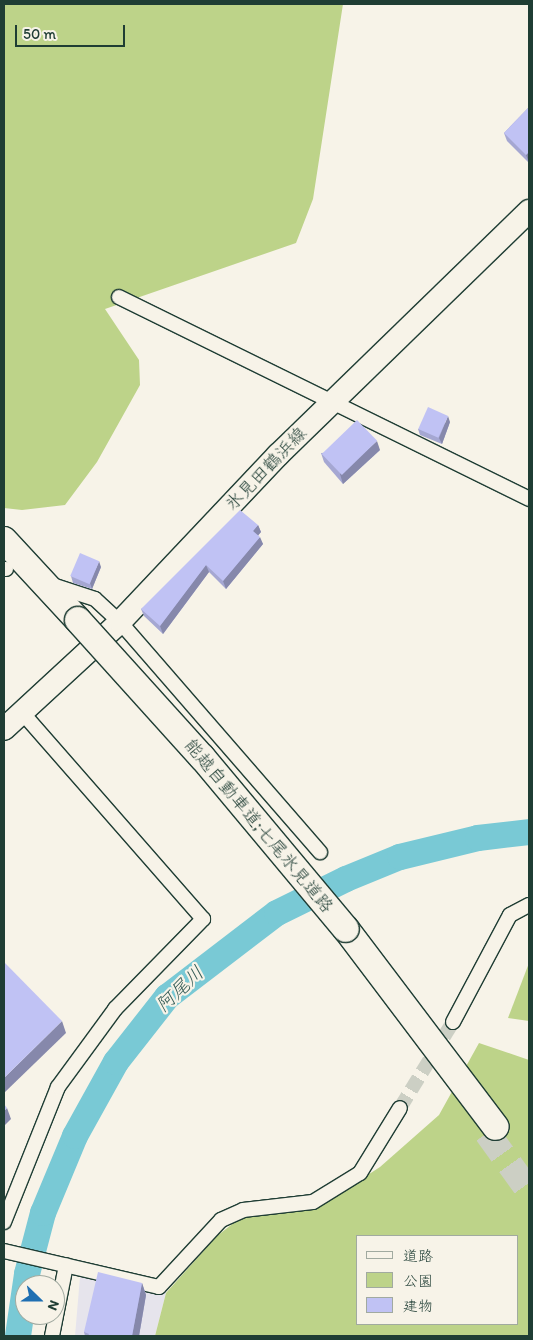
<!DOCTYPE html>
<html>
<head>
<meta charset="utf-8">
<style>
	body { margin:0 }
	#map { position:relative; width:533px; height:1340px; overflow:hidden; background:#f7f3e8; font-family:Itim,"Klee One",sans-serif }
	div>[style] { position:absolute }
	.built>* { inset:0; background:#e6e4ec }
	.green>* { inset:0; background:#bdd389 }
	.river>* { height:26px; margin:-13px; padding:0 13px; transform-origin:13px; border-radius:13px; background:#79c9d5 }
	.minor-tunnel>* { height:14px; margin-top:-7px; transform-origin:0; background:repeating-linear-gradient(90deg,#cccfc4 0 14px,transparent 0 21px) }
	.motorway-tunnel>* { height:26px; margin-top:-13px; transform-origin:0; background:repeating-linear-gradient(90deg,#cccfc4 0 26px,transparent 0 39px) }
	.roads { filter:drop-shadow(1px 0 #1f3d34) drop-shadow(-1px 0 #1f3d34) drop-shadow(0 1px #1f3d34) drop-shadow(0 -1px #1f3d34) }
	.minor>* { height:14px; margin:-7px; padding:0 7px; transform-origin:7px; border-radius:7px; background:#f7f3e8 }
	.primary>* { height:22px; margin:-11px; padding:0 11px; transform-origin:11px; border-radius:11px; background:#f7f3e8 }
	.motorway>* { height:26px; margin:-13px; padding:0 13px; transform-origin:13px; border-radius:13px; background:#f7f3e8 }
	.bridges { filter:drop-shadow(1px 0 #1f3d34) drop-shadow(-1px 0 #1f3d34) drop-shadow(0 1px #1f3d34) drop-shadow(0 -1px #1f3d34) }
	.motorway-bridge>* { height:26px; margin:-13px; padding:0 13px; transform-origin:13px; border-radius:13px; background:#f7f3e8 }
	.wall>* { inset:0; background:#a5a7d2 }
	.shaded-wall>* { inset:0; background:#8688ab }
	.building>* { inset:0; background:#c0c2f4; transform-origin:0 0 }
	span { translate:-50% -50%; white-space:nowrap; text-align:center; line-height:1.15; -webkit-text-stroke:4.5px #f7f3e8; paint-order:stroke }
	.street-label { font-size:18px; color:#1f3d34 }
	.water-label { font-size:19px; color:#315954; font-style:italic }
	.frame { position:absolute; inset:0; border:5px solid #1f3d34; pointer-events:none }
	.legend { position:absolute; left:356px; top:1235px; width:162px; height:90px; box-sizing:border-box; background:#f7f3e8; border:1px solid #a1aaa0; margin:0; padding:6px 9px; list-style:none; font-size:15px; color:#1f3d34 }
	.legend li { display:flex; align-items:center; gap:10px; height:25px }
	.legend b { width:25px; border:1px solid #a1aaa0 }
	.north { position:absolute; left:15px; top:1275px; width:50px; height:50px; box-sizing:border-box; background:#f7f3e8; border:1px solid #a1aaa0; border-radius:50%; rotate:112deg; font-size:14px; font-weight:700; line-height:20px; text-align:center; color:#1f3d34 }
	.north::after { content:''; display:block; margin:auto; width:18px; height:22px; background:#1f6fb2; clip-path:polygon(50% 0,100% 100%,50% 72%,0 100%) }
	.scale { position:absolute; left:15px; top:25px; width:110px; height:22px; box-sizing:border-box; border:2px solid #1f3d34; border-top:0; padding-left:6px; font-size:15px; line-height:18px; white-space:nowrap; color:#1f3d34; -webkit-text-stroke:4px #f7f3e8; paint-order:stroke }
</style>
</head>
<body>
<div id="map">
	<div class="built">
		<div style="clip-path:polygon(80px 1277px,166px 1293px,155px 1336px,75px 1336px)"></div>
	</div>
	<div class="green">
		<div style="clip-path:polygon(4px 4px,343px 4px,313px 199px,296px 243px,105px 309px,139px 360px,140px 385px,97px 462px,65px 505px,22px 510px,4px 508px)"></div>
		<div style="clip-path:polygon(529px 963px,529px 1021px,508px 1018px)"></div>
		<div style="clip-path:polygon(evenodd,479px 1043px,529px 1060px,529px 1336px,155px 1336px,166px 1293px,217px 1236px,240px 1218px,317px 1208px,380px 1167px,439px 1115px,479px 1043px,357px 1236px,517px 1236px,517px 1324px,357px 1324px,357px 1236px)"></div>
	</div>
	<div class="river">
		<div style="left:18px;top:1336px;width:63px;rotate:-81.7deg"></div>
		<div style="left:27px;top:1274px;width:63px;rotate:-75.3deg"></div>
		<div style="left:43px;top:1213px;width:83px;rotate:-67.4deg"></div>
		<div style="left:75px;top:1136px;width:85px;rotate:-61deg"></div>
		<div style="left:116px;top:1062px;width:83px;rotate:-51.9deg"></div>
		<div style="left:167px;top:997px;width:138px;rotate:-37.4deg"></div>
		<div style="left:277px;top:913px;width:77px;rotate:-26.2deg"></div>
		<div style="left:346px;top:879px;width:58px;rotate:-22.2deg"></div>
		<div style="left:400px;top:857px;width:80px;rotate:-13.7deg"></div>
		<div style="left:478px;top:838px;width:51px;rotate:-6.7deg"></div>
	</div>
	<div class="minor-tunnel">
		<div style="left:400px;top:1108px;width:101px;rotate:-58.4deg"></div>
	</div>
	<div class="motorway-tunnel">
		<div style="left:487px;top:1133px;width:72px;rotate:54.1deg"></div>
	</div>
	<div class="roads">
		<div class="minor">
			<div style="left:119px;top:297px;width:457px;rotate:26.2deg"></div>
			<div style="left:4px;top:569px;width:2px"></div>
			<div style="left:52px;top:585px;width:45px;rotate:18deg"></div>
			<div style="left:95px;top:599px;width:34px;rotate:43deg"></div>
			<div style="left:120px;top:622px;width:305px;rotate:49deg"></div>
			<div style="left:453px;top:1022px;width:121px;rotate:-62deg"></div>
			<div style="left:510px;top:915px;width:21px;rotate:-28deg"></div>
			<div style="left:4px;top:1222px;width:145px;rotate:-68.2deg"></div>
			<div style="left:58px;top:1087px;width:97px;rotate:-53.8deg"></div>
			<div style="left:115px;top:1009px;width:126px;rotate:-45.6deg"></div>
			<div style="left:203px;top:919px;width:275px;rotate:-131.2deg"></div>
			<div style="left:4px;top:1251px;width:159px;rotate:13.1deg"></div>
			<div style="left:159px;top:1287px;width:91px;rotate:-47.2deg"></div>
			<div style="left:221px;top:1220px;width:24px;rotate:-24deg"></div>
			<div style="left:243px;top:1210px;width:70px;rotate:-6.5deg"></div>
			<div style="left:313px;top:1202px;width:55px;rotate:-31.7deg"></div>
			<div style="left:360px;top:1173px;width:76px;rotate:-58.4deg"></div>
			<div style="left:52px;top:1336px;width:72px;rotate:-78.8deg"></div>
		</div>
		<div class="primary">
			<div style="left:4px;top:729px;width:158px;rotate:-42.7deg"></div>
			<div style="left:120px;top:622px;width:230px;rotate:-46.6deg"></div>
			<div style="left:278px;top:455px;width:350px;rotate:-44.2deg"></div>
		</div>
		<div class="motorway">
			<div style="left:4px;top:540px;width:109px;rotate:47.2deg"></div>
			<div style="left:346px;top:929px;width:248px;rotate:52.9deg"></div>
		</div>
	</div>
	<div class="bridges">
		<div class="motorway-bridge">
			<div style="left:78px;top:620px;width:185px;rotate:47.9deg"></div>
			<div style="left:202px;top:757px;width:224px;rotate:50.1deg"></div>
		</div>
	</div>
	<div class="wall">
		<div style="clip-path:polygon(529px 107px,529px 163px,507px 141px,504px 133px)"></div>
		<div style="clip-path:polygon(450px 422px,442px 444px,420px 435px,418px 429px)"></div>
		<div style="clip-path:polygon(380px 450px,343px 484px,324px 462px,321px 453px)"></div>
		<div style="clip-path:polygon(258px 525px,261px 532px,258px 535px,263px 544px,226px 589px,209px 572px,163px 634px,144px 616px,141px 609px)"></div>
		<div style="clip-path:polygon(101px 567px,92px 589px,73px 583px,71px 576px)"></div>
		<div style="clip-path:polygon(142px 1283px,146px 1295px,139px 1336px,85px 1336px,84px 1332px)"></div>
	</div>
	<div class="shaded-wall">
		<div style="clip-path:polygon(529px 152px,529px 163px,526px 155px)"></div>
		<div style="clip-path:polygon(448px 416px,450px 422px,442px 444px,439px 438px)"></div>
		<div style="clip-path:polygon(377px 441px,380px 450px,343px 484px,340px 474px)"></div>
		<div style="clip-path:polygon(258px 525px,261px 532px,256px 538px,253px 531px)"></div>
		<div style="clip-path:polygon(260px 537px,263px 544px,226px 589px,223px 581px)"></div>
		<div style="clip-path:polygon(99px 561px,101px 567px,92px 589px,90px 583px)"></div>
		<div style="clip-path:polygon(206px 565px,209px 572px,163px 634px,160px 626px)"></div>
		<div style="clip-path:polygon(62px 1021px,66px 1033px,4px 1093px,4px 1078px)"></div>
		<div style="clip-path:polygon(7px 1108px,11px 1119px,4px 1126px,4px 1111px)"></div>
		<div style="clip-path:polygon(142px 1283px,146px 1295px,139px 1336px,132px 1336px)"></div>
	</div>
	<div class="building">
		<div style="clip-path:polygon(529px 107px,529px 152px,526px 155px,504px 133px)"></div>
		<div style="left:428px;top:407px;width:22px;height:24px;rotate:24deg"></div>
		<div style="left:357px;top:420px;width:29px;height:49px;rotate:46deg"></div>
		<div style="clip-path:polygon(240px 510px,258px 525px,253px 531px,260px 537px,223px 581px,206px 565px,160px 626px,141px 609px)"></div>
		<div style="left:80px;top:553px;width:21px;height:25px;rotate:23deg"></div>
		<div style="clip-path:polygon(4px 962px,62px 1021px,4px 1078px)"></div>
		<div style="clip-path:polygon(4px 1104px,7px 1108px,4px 1111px)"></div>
		<div style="clip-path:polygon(98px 1272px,142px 1283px,132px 1336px,88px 1336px,89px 1334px,84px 1332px)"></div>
	</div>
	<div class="street-label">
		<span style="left:266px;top:469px;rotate:-46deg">氷見田鶴浜線</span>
		<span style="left:259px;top:826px;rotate:50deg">能越自動車道;七尾氷見道路</span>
	</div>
	<div class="water-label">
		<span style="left:180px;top:989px;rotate:-43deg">阿尾川</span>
	</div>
	<div class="frame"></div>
	<ul class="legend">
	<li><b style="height:6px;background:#f7f3e8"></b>道路</li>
	<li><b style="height:14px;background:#bdd389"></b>公園</li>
	<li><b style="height:14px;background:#c0c2f4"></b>建物</li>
	</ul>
	<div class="north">N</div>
	<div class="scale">50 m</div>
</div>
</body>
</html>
